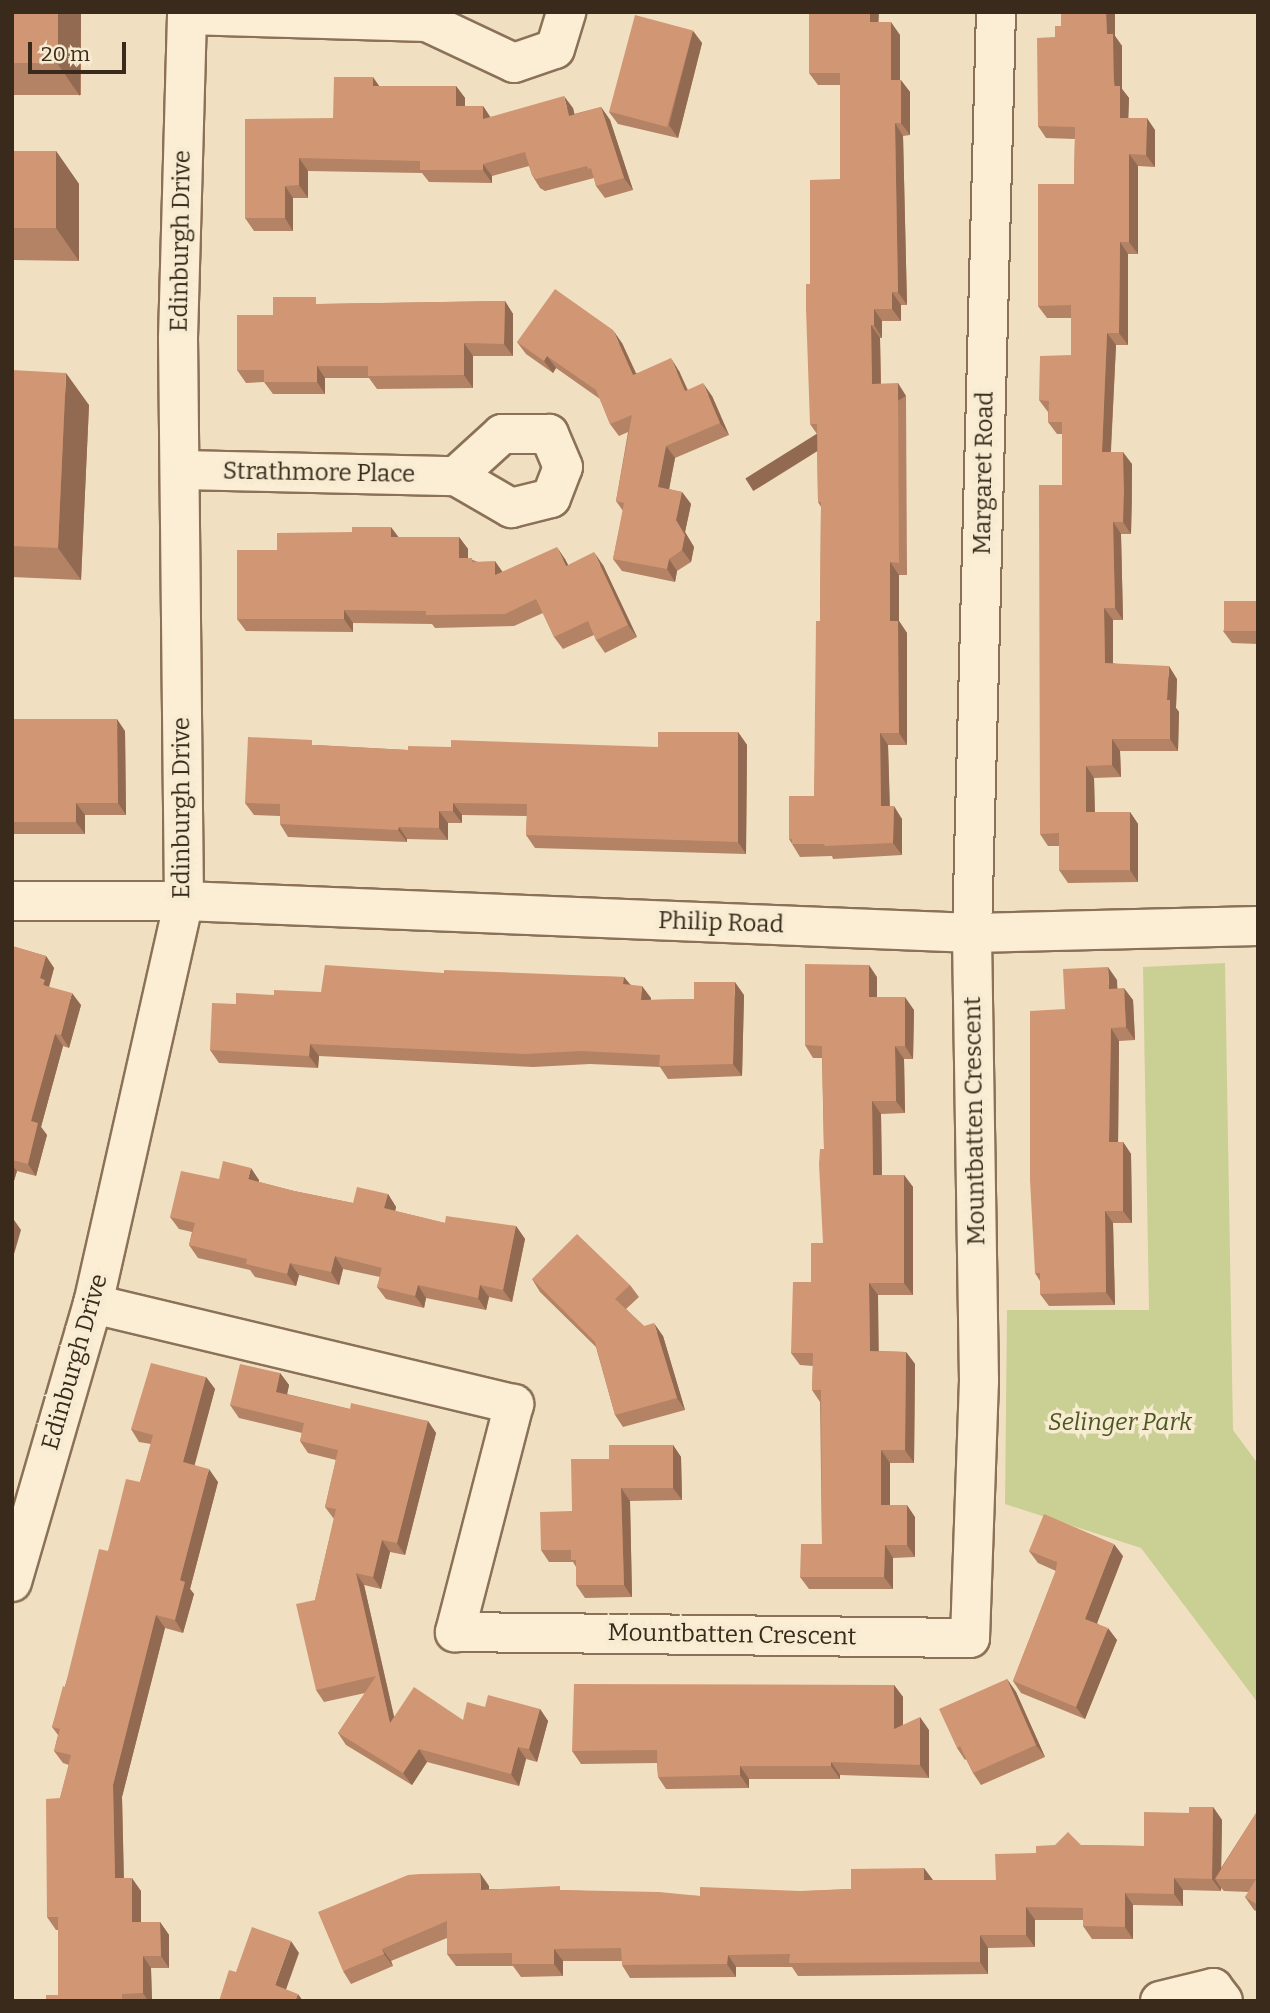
<!DOCTYPE html>
<html>
<head>
<meta charset="utf-8">
<style>
	body { margin:0 }
	#map { position:relative; width:1270px; height:2013px; overflow:hidden; background:#f0e0c1; font-family:Bitter,serif }
	div>[style] { position:absolute }
	.green>* { inset:0; background:#cacf94 }
	.roads { filter:drop-shadow(2px 0 #8b7157) drop-shadow(-2px 0 #8b7157) drop-shadow(0 2px #8b7157) drop-shadow(0 -2px #8b7157) }
	.minor>* { height:38px; margin:-19px; padding:0 19px; transform-origin:19px; border-radius:19px; background:#fbeed4 }
	.wall>* { inset:0; background:#b48264; transform-origin:0 0 }
	.shaded-wall>* { inset:0; background:#926a51; transform-origin:0 0 }
	.building>* { inset:0; background:#d19774; transform-origin:0 0 }
	span { translate:-50% -50%; white-space:nowrap; text-align:center; line-height:1.15; -webkit-text-stroke:7px #f7ebd1; paint-order:stroke }
	.street-label { font-size:24px; color:#3a2a1c }
	.park-label { font-size:24px; color:#4c5722; font-style:italic }
	.frame { position:absolute; inset:0; border:14px solid #3a2a1c; pointer-events:none }
	.scale { position:absolute; left:28px; top:42px; width:98px; height:32px; box-sizing:border-box; border:4px solid #3a2a1c; border-top:0; padding-left:9px; font-size:21px; line-height:24px; white-space:nowrap; color:#3a2a1c; -webkit-text-stroke:5px #f7ebd1; paint-order:stroke }
</style>
</head>
<body>
<div id="map">
	<div class="green">
		<div style="clip-path:polygon(1225px 963px,1233px 1430px,1258px 1464px,1258px 1703px,1141px 1548px,1005px 1504px,1007px 1310px,1149px 1310px,1143px 967px)"></div>
	</div>
	<div class="roads">
		<div class="minor">
			<div style="left:187px;top:15px;width:240px;rotate:1.7deg"></div>
			<div style="left:427px;top:22px;width:96px;rotate:25.2deg"></div>
			<div style="left:514px;top:63px;width:43px;rotate:-18.9deg"></div>
			<div style="left:555px;top:49px;width:39px;rotate:-73deg"></div>
			<div style="left:182px;top:470px;width:274px;rotate:1.3deg"></div>
			<div style="left:456px;top:476px;width:64px;rotate:30.2deg"></div>
			<div style="left:511px;top:508px;width:41px;rotate:-14deg"></div>
			<div style="left:551px;top:498px;width:33px;rotate:-69deg"></div>
			<div style="left:563px;top:467px;width:36px;rotate:-113deg"></div>
			<div style="left:549px;top:434px;width:47px;rotate:180deg"></div>
			<div style="left:502px;top:434px;width:62px;rotate:137.6deg"></div>
			<div style="left:12px;top:901px;width:172px"></div>
			<div style="left:184px;top:901px;width:789px;rotate:2.33deg"></div>
			<div style="left:972px;top:933px;width:286px;rotate:-1.4deg"></div>
			<div style="left:93px;top:1304px;width:433px;rotate:13.4deg"></div>
			<div style="left:514px;top:1404px;width:236px;rotate:104.5deg"></div>
			<div style="left:455px;top:1632px;width:515px;rotate:0.67deg"></div>
			<div style="left:970px;top:1638px;width:257px;rotate:-88deg"></div>
			<div style="left:979px;top:1381px;width:448px;rotate:-90.9deg"></div>
			<div style="left:972px;top:933px;width:921px;rotate:-88.51deg"></div>
			<div style="left:12px;top:1582px;width:290px;rotate:-73.8deg"></div>
			<div style="left:93px;top:1304px;width:413px;rotate:-77.3deg"></div>
			<div style="left:184px;top:901px;width:563px;rotate:-90.61deg"></div>
			<div style="left:178px;top:338px;width:326px;rotate:-88.4deg"></div>
			<div style="left:1160px;top:2001px;width:55px;rotate:-13.8deg"></div>
			<div style="left:1213px;top:1988px;width:16px;rotate:52deg"></div>
		</div>
	</div>
	<div class="wall">
		<div style="left:12px;top:12px;width:69px;height:83px"></div>
		<div style="clip-path:polygon(1061px 12px,1115px 12px,1115px 36px,1122px 46px,1122px 89px,1129px 98px,1128px 118px,1155px 130px,1155px 167px,1138px 166px,1138px 254px,1128px 254px,1128px 345px,1116px 345px,1111px 452px,1132px 464px,1132px 503px,1131px 534px,1121px 534px,1123px 620px,1113px 620px,1113px 663px,1177px 679px,1176px 708px,1179px 712px,1178px 751px,1120px 751px,1121px 777px,1094px 778px,1095px 812px,1130px 812px,1138px 824px,1138px 882px,1068px 883px,1059px 870px,1059px 846px,1048px 846px,1040px 834px,1062px 485px,1062px 434px,1057px 434px,1048px 422px,1048px 412px,1039px 400px,1071px 355px,1071px 318px,1047px 318px,1038px 306px,1074px 184px,1075px 139px,1046px 138px,1038px 126px,1055px 37px,1061px 26px)"></div>
		<div style="clip-path:polygon(879px 22px,900px 35px,900px 80px,910px 92px,910px 135px,903px 136px,907px 305px,901px 305px,901px 321px,882px 321px,882px 338px,880px 338px,881px 384px,906px 396px,907px 575px,899px 575px,899px 621px,907px 633px,907px 745px,888px 745px,890px 806px,902px 819px,902px 855px,833px 859px,832px 856px,800px 857px,789px 839px,814px 796px,820px 621px,821px 507px,818px 502px,817px 434px,810px 424px,810px 284px,840px 179px,840px 85px,818px 85px,809px 73px)"></div>
		<div style="clip-path:polygon(693px 31px,702px 43px,678px 138px,618px 124px,609px 112px)"></div>
		<div style="clip-path:polygon(379px 86px,456px 86px,465px 98px,465px 106px,483px 106px,490px 117px,573px 108px,574px 114px,601px 107px,610px 120px,633px 190px,605px 198px,596px 186px,594px 178px,545px 191px,540px 188px,532px 175px,529px 166px,492px 176px,492px 183px,429px 182px,422px 173px,308px 171px,308px 198px,293px 198px,293px 231px,254px 231px,245px 218px,333px 118px)"></div>
		<div style="clip-path:polygon(12px 151px,56px 151px,79px 184px,79px 261px,12px 260px)"></div>
		<div style="clip-path:polygon(505px 301px,513px 314px,513px 356px,473px 356px,473px 388px,377px 389px,369px 378px,325px 378px,325px 394px,273px 394px,264px 382px,246px 383px,237px 370px,273px 315px,321px 304px)"></div>
		<div style="clip-path:polygon(517px 342px,622px 343px,636px 373px,679px 371px,688px 390px,712px 396px,729px 435px,675px 458px,669px 489px,682px 492px,691px 504px,685px 532px,694px 547px,691px 562px,677px 571px,675px 582px,622px 571px,613px 559px,623px 511px,616px 501px,628px 432px,619px 436px,610px 424px,600px 399px,556px 368px,553px 373px,526px 354px)"></div>
		<div style="clip-path:polygon(12px 370px,89px 405px,81px 580px,12px 577px)"></div>
		<div style="clip-path:polygon(398px 537px,459px 537px,468px 549px,468px 558px,503px 572px,565px 559px,568px 565px,603px 565px,637px 637px,605px 653px,596px 640px,594px 635px,563px 649px,554px 637px,543px 613px,514px 626px,435px 628px,432px 624px,353px 623px,353px 632px,246px 631px,237px 619px,277px 550px)"></div>
		<div style="clip-path:polygon(1258px 601px,1258px 644px,1232px 643px,1223px 631px)"></div>
		<div style="clip-path:polygon(12px 719px,125px 731px,126px 815px,85px 815px,85px 834px,12px 834px)"></div>
		<div style="clip-path:polygon(738px 732px,747px 745px,746px 854px,535px 848px,526px 835px,527px 816px,462px 815px,462px 823px,448px 823px,448px 840px,407px 839px,407px 842px,288px 837px,280px 824px,280px 816px,254px 815px,245px 803px,316px 745px,408px 750px,451px 747px,658px 747px)"></div>
		<div style="clip-path:polygon(12px 946px,46px 956px,54px 968px,49px 987px,81px 1005px,69px 1048px,63px 1046px,41px 1127px,47px 1135px,36px 1176px,17px 1171px,12px 1187px)"></div>
		<div style="clip-path:polygon(444px 973px,624px 977px,630px 984px,651px 998px,650px 1000px,694px 999px,744px 995px,742px 1076px,668px 1079px,660px 1067px,590px 1064px,533px 1067px,319px 1056px,318px 1068px,219px 1063px,210px 1050px,236px 1004px,274px 995px,321px 992px)"></div>
		<div style="clip-path:polygon(877px 977px,877px 997px,914px 1010px,913px 1059px,904px 1059px,905px 1113px,881px 1114px,882px 1175px,904px 1175px,913px 1187px,913px 1295px,878px 1295px,878px 1351px,906px 1352px,915px 1364px,914px 1463px,890px 1463px,890px 1505px,915px 1517px,915px 1557px,893px 1558px,893px 1589px,809px 1589px,800px 1577px,822px 1544px,820px 1402px,812px 1390px,813px 1366px,800px 1365px,791px 1353px,823px 1243px,824px 1149px,822px 1058px,813px 1058px,805px 1045px)"></div>
		<div style="clip-path:polygon(1117px 980px,1117px 988px,1133px 1000px,1135px 1040px,1119px 1041px,1118px 1142px,1123px 1142px,1131px 1154px,1132px 1223px,1113px 1223px,1115px 1305px,1049px 1306px,1040px 1294px,1040px 1281px,1035px 1273px,1065px 1009px)"></div>
		<div style="clip-path:polygon(219px 1179px,259px 1180px,259px 1182px,294px 1191px,353px 1203px,388px 1194px,396px 1207px,395px 1211px,445px 1223px,516px 1226px,525px 1239px,512px 1302px,489px 1297px,486px 1310px,426px 1298px,424px 1308px,386px 1299px,377px 1287px,380px 1277px,343px 1269px,339px 1285px,299px 1275px,296px 1286px,255px 1277px,250px 1270px,198px 1258px,189px 1245px,192px 1232px,179px 1229px,170px 1217px)"></div>
		<div style="clip-path:polygon(532px 1279px,630px 1285px,639px 1297px,626px 1309px,644px 1326px,663px 1336px,685px 1410px,623px 1427px,615px 1415px,596px 1347px,540px 1292px)"></div>
		<div style="clip-path:polygon(280px 1373px,289px 1385px,287px 1394px,350px 1409px,428px 1421px,436px 1433px,405px 1555px,390px 1552px,381px 1589px,364px 1585px,394px 1716px,463px 1720px,485px 1707px,540px 1709px,548px 1721px,537px 1762px,526px 1759px,519px 1786px,427px 1762px,412px 1785px,346px 1745px,338px 1733px,365px 1693px,324px 1702px,316px 1690px,315px 1600px,334px 1519px,325px 1507px,336px 1460px,308px 1453px,300px 1441px,302px 1433px,239px 1418px,230px 1405px)"></div>
		<div style="clip-path:polygon(206px 1377px,215px 1389px,194px 1465px,218px 1482px,190px 1589px,194px 1594px,183px 1633px,165px 1628px,122px 1797px,124px 1878px,141px 1891px,141px 1922px,160px 1922px,169px 1935px,169px 1968px,151px 1968px,152px 2001px,46px 2001px,58px 1995px,58px 1930px,56px 1930px,47px 1917px,60px 1798px,69px 1765px,63px 1763px,54px 1751px,58px 1735px,52px 1727px,108px 1551px,140px 1482px,151px 1444px,139px 1442px,131px 1429px)"></div>
		<div style="clip-path:polygon(673px 1445px,681px 1457px,682px 1500px,630px 1501px,632px 1597px,585px 1598px,576px 1585px,576px 1567px,573px 1562px,549px 1562px,541px 1550px,572px 1511px,609px 1459px)"></div>
		<div style="clip-path:polygon(1029px 1551px,1123px 1556px,1097px 1623px,1117px 1640px,1085px 1719px,1021px 1693px,1013px 1681px,1056px 1571px,1038px 1563px)"></div>
		<div style="clip-path:polygon(1007px 1679px,1016px 1692px,1045px 1757px,981px 1785px,973px 1773px,966px 1759px,965px 1760px,957px 1748px)"></div>
		<div style="clip-path:polygon(894px 1685px,903px 1697px,903px 1725px,929px 1730px,929px 1778px,840px 1775px,840px 1779px,749px 1779px,749px 1788px,666px 1789px,658px 1777px,657px 1763px,581px 1764px,572px 1751px)"></div>
		<div style="clip-path:polygon(1213px 1807px,1222px 1820px,1221px 1868px,1258px 1810px,1258px 1912px,1254px 1910px,1245px 1897px,1249px 1892px,1224px 1891px,1221px 1888px,1221px 1891px,1183px 1890px,1183px 1906px,1133px 1905px,1133px 1939px,1092px 1939px,1083px 1926px,1083px 1920px,1035px 1920px,1035px 1947px,988px 1948px,988px 1974px,798px 1976px,792px 1967px,736px 1967px,736px 1977px,630px 1978px,622px 1965px,622px 1961px,563px 1961px,563px 1976px,521px 1977px,513px 1966px,456px 1966px,447px 1954px,447px 1938px,391px 1961px,393px 1966px,351px 1984px,343px 1971px,489px 1886px,489px 1889px,563px 1890px,700px 1896px,851px 1889px,933px 1880px,996px 1880px,1036px 1853px,1081px 1845px,1144px 1846px,1189px 1813px)"></div>
	</div>
	<div class="shaded-wall">
		<div style="clip-path:polygon(58px 12px,81px 12px,80px 96px,57px 63px)"></div>
		<div style="clip-path:polygon(870px 12px,879px 12px,878px 34px,870px 22px)"></div>
		<div style="clip-path:polygon(1106px 12px,1115px 12px,1115px 36px,1122px 46px,1122px 89px,1129px 98px,1128px 130px,1120px 118px,1107px 34px)"></div>
		<div style="clip-path:polygon(891px 22px,900px 35px,900px 92px,891px 80px)"></div>
		<div style="clip-path:polygon(693px 31px,702px 43px,678px 138px,669px 125px)"></div>
		<div style="clip-path:polygon(373px 77px,382px 90px,373px 86px)"></div>
		<div style="clip-path:polygon(901px 80px,910px 92px,910px 135px,901px 123px)"></div>
		<div style="clip-path:polygon(456px 86px,465px 98px,465px 119px,456px 106px)"></div>
		<div style="clip-path:polygon(564px 96px,573px 108px,578px 128px,569px 116px)"></div>
		<div style="clip-path:polygon(483px 106px,491px 118px,483px 119px)"></div>
		<div style="clip-path:polygon(601px 107px,610px 120px,633px 190px,624px 178px)"></div>
		<div style="clip-path:polygon(1147px 118px,1155px 130px,1155px 167px,1146px 155px)"></div>
		<div style="clip-path:polygon(895px 123px,903px 136px,907px 305px,898px 292px)"></div>
		<div style="clip-path:polygon(56px 151px,79px 184px,79px 261px,56px 228px)"></div>
		<div style="clip-path:polygon(1129px 154px,1138px 166px,1138px 254px,1129px 242px)"></div>
		<div style="clip-path:polygon(299px 158px,308px 171px,308px 198px,299px 185px)"></div>
		<div style="clip-path:polygon(483px 164px,492px 176px,492px 183px,483px 170px)"></div>
		<div style="clip-path:polygon(285px 186px,293px 198px,293px 231px,285px 218px)"></div>
		<div style="clip-path:polygon(1120px 242px,1128px 254px,1128px 345px,1119px 333px)"></div>
		<div style="clip-path:polygon(892px 292px,901px 305px,901px 321px,892px 309px)"></div>
		<div style="clip-path:polygon(505px 301px,513px 314px,513px 356px,504px 344px)"></div>
		<div style="clip-path:polygon(874px 309px,882px 321px,882px 338px,874px 325px)"></div>
		<div style="clip-path:polygon(871px 325px,880px 338px,881px 396px,872px 384px)"></div>
		<div style="clip-path:polygon(613px 330px,622px 343px,642px 387px,633px 375px)"></div>
		<div style="clip-path:polygon(1107px 333px,1116px 345px,1110px 464px,1102px 452px)"></div>
		<div style="clip-path:polygon(464px 343px,473px 356px,473px 388px,464px 375px)"></div>
		<div style="clip-path:polygon(547px 356px,556px 368px,553px 373px,544px 361px)"></div>
		<div style="clip-path:polygon(671px 358px,679px 371px,693px 404px,685px 391px)"></div>
		<div style="clip-path:polygon(317px 366px,325px 378px,325px 394px,317px 382px)"></div>
		<div style="clip-path:polygon(66px 373px,89px 405px,81px 580px,58px 548px)"></div>
		<div style="clip-path:polygon(703px 383px,712px 396px,729px 435px,720px 423px)"></div>
		<div style="left:898px;top:383px;width:15px;height:180px;rotate:58deg"></div>
		<div style="clip-path:polygon(666px 446px,675px 458px,667px 500px,658px 487px)"></div>
		<div style="clip-path:polygon(1123px 452px,1132px 464px,1131px 534px,1123px 522px)"></div>
		<div style="clip-path:polygon(682px 492px,691px 504px,685px 532px,694px 547px,691px 562px,682px 550px,676px 520px)"></div>
		<div style="clip-path:polygon(1113px 522px,1121px 534px,1123px 620px,1115px 608px)"></div>
		<div style="clip-path:polygon(391px 527px,400px 539px,391px 537px)"></div>
		<div style="clip-path:polygon(459px 537px,468px 549px,468px 570px,459px 558px)"></div>
		<div style="clip-path:polygon(557px 547px,565px 559px,575px 578px,566px 566px)"></div>
		<div style="clip-path:polygon(594px 552px,603px 565px,637px 637px,628px 625px)"></div>
		<div style="clip-path:polygon(669px 559px,677px 571px,675px 582px,667px 569px)"></div>
		<div style="clip-path:polygon(495px 561px,504px 574px,495px 575px)"></div>
		<div style="clip-path:polygon(890px 562px,899px 575px,899px 621px,907px 633px,907px 745px,899px 733px,890px 621px)"></div>
		<div style="clip-path:polygon(1104px 608px,1113px 620px,1113px 675px,1105px 663px)"></div>
		<div style="clip-path:polygon(344px 610px,353px 623px,353px 632px,344px 619px)"></div>
		<div style="clip-path:polygon(1169px 666px,1177px 679px,1176px 708px,1179px 712px,1178px 751px,1170px 739px,1167px 700px)"></div>
		<div style="clip-path:polygon(117px 719px,125px 731px,126px 815px,118px 803px)"></div>
		<div style="clip-path:polygon(738px 732px,747px 745px,746px 854px,738px 842px)"></div>
		<div style="clip-path:polygon(880px 733px,888px 745px,890px 819px,881px 806px)"></div>
		<div style="clip-path:polygon(1112px 739px,1120px 751px,1121px 777px,1112px 765px)"></div>
		<div style="clip-path:polygon(1086px 766px,1094px 778px,1095px 824px,1086px 812px)"></div>
		<div style="clip-path:polygon(76px 803px,85px 815px,85px 834px,76px 822px)"></div>
		<div style="clip-path:polygon(453px 803px,462px 815px,462px 823px,453px 811px)"></div>
		<div style="clip-path:polygon(894px 806px,902px 819px,902px 855px,893px 843px)"></div>
		<div style="clip-path:polygon(439px 811px,448px 823px,448px 840px,439px 828px)"></div>
		<div style="clip-path:polygon(1130px 812px,1138px 824px,1138px 882px,1130px 870px)"></div>
		<div style="clip-path:polygon(399px 827px,407px 839px,407px 842px,398px 830px)"></div>
		<div style="clip-path:polygon(46px 956px,54px 968px,49px 986px,52px 997px,40px 978px)"></div>
		<div style="clip-path:polygon(869px 965px,877px 977px,877px 1009px,869px 997px)"></div>
		<div style="clip-path:polygon(1108px 967px,1117px 980px,1118px 1001px,1109px 989px)"></div>
		<div style="clip-path:polygon(624px 977px,633px 989px,623px 984px)"></div>
		<div style="clip-path:polygon(735px 982px,744px 995px,742px 1076px,733px 1064px)"></div>
		<div style="clip-path:polygon(642px 986px,651px 998px,650px 1013px,641px 1000px)"></div>
		<div style="clip-path:polygon(1124px 988px,1133px 1000px,1135px 1040px,1126px 1027px)"></div>
		<div style="clip-path:polygon(72px 993px,81px 1005px,69px 1048px,61px 1035px)"></div>
		<div style="clip-path:polygon(905px 997px,914px 1010px,913px 1059px,905px 1046px)"></div>
		<div style="clip-path:polygon(1111px 1028px,1119px 1041px,1118px 1154px,1109px 1142px)"></div>
		<div style="clip-path:polygon(55px 1034px,63px 1046px,41px 1127px,47px 1135px,36px 1176px,28px 1164px,31px 1121px)"></div>
		<div style="clip-path:polygon(310px 1044px,319px 1056px,318px 1068px,309px 1056px)"></div>
		<div style="clip-path:polygon(895px 1046px,904px 1059px,905px 1113px,896px 1101px)"></div>
		<div style="clip-path:polygon(872px 1101px,881px 1114px,882px 1188px,873px 1175px)"></div>
		<div style="clip-path:polygon(1123px 1142px,1131px 1154px,1132px 1223px,1123px 1211px)"></div>
		<div style="clip-path:polygon(12px 1165px,17px 1171px,12px 1187px)"></div>
		<div style="clip-path:polygon(251px 1168px,259px 1180px,257px 1192px,248px 1179px)"></div>
		<div style="clip-path:polygon(904px 1175px,913px 1187px,913px 1295px,904px 1283px)"></div>
		<div style="clip-path:polygon(388px 1194px,396px 1207px,393px 1221px,384px 1208px)"></div>
		<div style="clip-path:polygon(1105px 1211px,1113px 1223px,1115px 1305px,1106px 1292px)"></div>
		<div style="clip-path:polygon(12px 1217px,21px 1230px,12px 1261px)"></div>
		<div style="clip-path:polygon(516px 1226px,525px 1239px,512px 1302px,503px 1290px)"></div>
		<div style="clip-path:polygon(335px 1256px,343px 1269px,339px 1285px,331px 1272px)"></div>
		<div style="clip-path:polygon(290px 1263px,299px 1275px,296px 1286px,287px 1274px)"></div>
		<div style="clip-path:polygon(869px 1283px,878px 1295px,879px 1363px,870px 1351px)"></div>
		<div style="clip-path:polygon(418px 1285px,426px 1298px,424px 1308px,415px 1296px)"></div>
		<div style="clip-path:polygon(480px 1285px,489px 1297px,486px 1310px,478px 1298px)"></div>
		<div style="clip-path:polygon(654px 1323px,663px 1336px,685px 1410px,677px 1398px)"></div>
		<div style="clip-path:polygon(906px 1352px,915px 1364px,914px 1463px,905px 1450px)"></div>
		<div style="clip-path:polygon(280px 1373px,289px 1385px,285px 1404px,276px 1392px)"></div>
		<div style="clip-path:polygon(206px 1377px,215px 1389px,192px 1475px,183px 1462px)"></div>
		<div style="clip-path:polygon(428px 1421px,436px 1433px,405px 1555px,397px 1543px)"></div>
		<div style="clip-path:polygon(673px 1445px,681px 1457px,682px 1500px,673px 1488px)"></div>
		<div style="clip-path:polygon(881px 1450px,890px 1463px,890px 1517px,881px 1505px)"></div>
		<div style="clip-path:polygon(209px 1469px,218px 1482px,190px 1589px,194px 1594px,183px 1633px,175px 1620px,180px 1580px)"></div>
		<div style="clip-path:polygon(621px 1488px,630px 1501px,632px 1597px,624px 1585px)"></div>
		<div style="clip-path:polygon(907px 1505px,915px 1517px,915px 1557px,907px 1545px)"></div>
		<div style="clip-path:polygon(382px 1540px,390px 1552px,381px 1589px,373px 1577px)"></div>
		<div style="clip-path:polygon(1114px 1544px,1123px 1556px,1094px 1631px,1085px 1619px)"></div>
		<div style="clip-path:polygon(885px 1545px,893px 1558px,893px 1589px,884px 1577px)"></div>
		<div style="clip-path:polygon(356px 1573px,364px 1585px,398px 1735px,390px 1723px)"></div>
		<div style="clip-path:polygon(156px 1615px,165px 1628px,122px 1797px,124px 1891px,115px 1878px,113px 1785px)"></div>
		<div style="clip-path:polygon(1108px 1628px,1117px 1640px,1085px 1719px,1076px 1707px)"></div>
		<div style="clip-path:polygon(1007px 1679px,1016px 1692px,1045px 1757px,1036px 1745px)"></div>
		<div style="clip-path:polygon(894px 1685px,903px 1697px,903px 1741px,894px 1729px)"></div>
		<div style="clip-path:polygon(540px 1709px,548px 1721px,537px 1762px,529px 1749px)"></div>
		<div style="clip-path:polygon(920px 1717px,929px 1730px,929px 1778px,920px 1765px)"></div>
		<div style="clip-path:polygon(518px 1747px,526px 1759px,519px 1786px,511px 1774px)"></div>
		<div style="clip-path:polygon(419px 1749px,427px 1762px,412px 1785px,403px 1773px)"></div>
		<div style="clip-path:polygon(831px 1762px,840px 1775px,840px 1779px,831px 1766px)"></div>
		<div style="clip-path:polygon(740px 1766px,749px 1779px,749px 1788px,740px 1775px)"></div>
		<div style="clip-path:polygon(1213px 1807px,1222px 1820px,1221px 1879px,1215px 1879px,1221px 1888px,1221px 1891px,1212px 1879px)"></div>
		<div style="clip-path:polygon(924px 1868px,933px 1880px,924px 1880px)"></div>
		<div style="clip-path:polygon(480px 1873px,489px 1886px,489px 1902px,481px 1890px)"></div>
		<div style="clip-path:polygon(132px 1878px,141px 1891px,141px 1935px,132px 1922px)"></div>
		<div style="clip-path:polygon(1174px 1878px,1183px 1890px,1183px 1906px,1174px 1894px)"></div>
		<div style="clip-path:polygon(1125px 1893px,1133px 1905px,1133px 1939px,1125px 1927px)"></div>
		<div style="clip-path:polygon(1026px 1907px,1035px 1920px,1035px 1947px,1026px 1935px)"></div>
		<div style="clip-path:polygon(160px 1922px,169px 1935px,169px 1968px,161px 1956px)"></div>
		<div style="clip-path:polygon(980px 1935px,988px 1948px,988px 1974px,980px 1962px)"></div>
		<div style="clip-path:polygon(291px 1941px,299px 1953px,283px 1998px,275px 1985px)"></div>
		<div style="clip-path:polygon(382px 1949px,391px 1961px,393px 1966px,384px 1954px)"></div>
		<div style="clip-path:polygon(554px 1949px,563px 1961px,563px 1976px,554px 1964px)"></div>
		<div style="clip-path:polygon(728px 1955px,736px 1967px,736px 1977px,727px 1964px)"></div>
		<div style="clip-path:polygon(143px 1956px,151px 1968px,152px 2001px,148px 2001px,143px 1993px)"></div>
		<div style="clip-path:polygon(298px 1994px,303px 2001px,295px 2001px)"></div>
	</div>
	<div class="building">
		<div style="left:12px;top:12px;width:46px;height:51px"></div>
		<div style="clip-path:polygon(809px 12px,870px 12px,870px 22px,891px 22px,891px 80px,901px 80px,901px 123px,895px 123px,898px 292px,892px 292px,892px 309px,874px 309px,874px 325px,871px 325px,872px 384px,898px 383px,899px 563px,890px 562px,890px 621px,898px 621px,899px 733px,880px 733px,881px 806px,894px 806px,893px 843px,825px 846px,824px 844px,792px 844px,792px 839px,789px 839px,789px 796px,814px 796px,816px 621px,820px 621px,821px 502px,818px 502px,817px 424px,810px 424px,806px 309px,806px 284px,810px 284px,810px 180px,840px 179px,840px 73px,809px 73px)"></div>
		<div style="clip-path:polygon(1061px 12px,1106px 12px,1107px 34px,1113px 34px,1114px 86px,1120px 86px,1120px 118px,1147px 118px,1146px 155px,1129px 154px,1129px 242px,1120px 242px,1119px 333px,1107px 333px,1102px 452px,1123px 452px,1124px 491px,1123px 522px,1113px 522px,1115px 608px,1104px 608px,1105px 663px,1169px 666px,1167px 700px,1170px 700px,1170px 739px,1112px 739px,1112px 765px,1086px 766px,1086px 812px,1130px 812px,1130px 870px,1059px 870px,1059px 833px,1040px 834px,1039px 485px,1062px 485px,1062px 422px,1048px 422px,1049px 401px,1039px 400px,1040px 356px,1071px 355px,1071px 305px,1038px 306px,1038px 184px,1074px 184px,1075px 127px,1038px 126px,1037px 38px,1055px 37px,1055px 26px,1061px 26px)"></div>
		<div style="left:1256px;top:12px;width:2px;height:37px"></div>
		<div style="left:635px;top:15px;width:60px;height:100px;rotate:15deg"></div>
		<div style="clip-path:polygon(334px 77px,373px 77px,373px 86px,456px 86px,456px 106px,483px 106px,483px 119px,564px 96px,569px 116px,601px 107px,624px 178px,596px 186px,591px 168px,588px 169px,587px 166px,536px 179px,532px 175px,525px 152px,483px 164px,483px 170px,420px 170px,420px 161px,299px 158px,299px 185px,285px 186px,285px 218px,245px 218px,245px 119px,333px 118px)"></div>
		<div style="left:12px;top:151px;width:44px;height:77px"></div>
		<div style="clip-path:polygon(555px 289px,613px 330px,633px 375px,671px 358px,685px 391px,703px 383px,720px 423px,666px 446px,658px 487px,682px 492px,676px 520px,685px 535px,682px 550px,669px 559px,667px 569px,613px 559px,624px 503px,616px 501px,632px 415px,610px 424px,596px 390px,547px 356px,544px 361px,517px 342px)"></div>
		<div style="clip-path:polygon(273px 297px,316px 297px,316px 304px,505px 301px,504px 344px,464px 343px,464px 375px,368px 376px,368px 366px,317px 366px,317px 382px,264px 382px,264px 370px,237px 370px,237px 315px,273px 315px)"></div>
		<div style="clip-path:polygon(12px 370px,66px 373px,58px 548px,12px 546px)"></div>
		<div style="clip-path:polygon(352px 527px,391px 527px,391px 537px,459px 537px,459px 558px,472px 558px,472px 562px,495px 561px,495px 575px,557px 547px,566px 566px,594px 552px,628px 625px,596px 640px,588px 621px,554px 637px,536px 599px,505px 614px,426px 615px,426px 611px,344px 610px,344px 619px,237px 619px,237px 550px,277px 550px,277px 533px,352px 532px)"></div>
		<div style="left:1258px;top:601px;width:30px;height:34px;rotate:90deg"></div>
		<div style="clip-path:polygon(12px 719px,117px 719px,118px 803px,76px 803px,76px 822px,12px 822px)"></div>
		<div style="clip-path:polygon(658px 732px,738px 732px,738px 842px,526px 835px,527px 804px,453px 803px,453px 811px,439px 811px,439px 828px,399px 827px,398px 830px,280px 824px,280px 804px,245px 803px,248px 737px,312px 740px,312px 745px,408px 750px,408px 746px,451px 747px,451px 740px,658px 747px)"></div>
		<div style="clip-path:polygon(12px 946px,46px 956px,40px 978px,45px 980px,43px 985px,72px 993px,61px 1035px,55px 1034px,31px 1121px,38px 1123px,28px 1164px,12px 1160px)"></div>
		<div style="clip-path:polygon(805px 964px,869px 965px,869px 997px,905px 997px,905px 1046px,895px 1046px,896px 1101px,872px 1101px,873px 1175px,904px 1175px,904px 1283px,869px 1283px,870px 1351px,906px 1352px,905px 1450px,881px 1450px,881px 1505px,907px 1505px,907px 1545px,885px 1545px,884px 1577px,800px 1577px,801px 1544px,822px 1544px,821px 1390px,812px 1390px,813px 1353px,791px 1353px,793px 1282px,811px 1282px,811px 1243px,823px 1243px,819px 1164px,820px 1149px,824px 1149px,822px 1046px,805px 1045px)"></div>
		<div style="clip-path:polygon(325px 965px,444px 973px,444px 970px,624px 977px,623px 984px,642px 986px,641px 1000px,694px 999px,694px 982px,735px 982px,733px 1064px,659px 1066px,660px 1055px,581px 1051px,525px 1054px,310px 1044px,309px 1056px,210px 1050px,212px 1003px,236px 1004px,236px 993px,274px 995px,274px 990px,321px 992px)"></div>
		<div style="clip-path:polygon(1108px 967px,1109px 989px,1124px 988px,1126px 1027px,1111px 1028px,1109px 1142px,1123px 1142px,1123px 1211px,1105px 1211px,1106px 1292px,1040px 1294px,1040px 1273px,1035px 1273px,1030px 1180px,1030px 1011px,1065px 1009px,1063px 969px)"></div>
		<div style="clip-path:polygon(223px 1161px,251px 1168px,248px 1179px,294px 1191px,353px 1203px,357px 1187px,388px 1194px,384px 1208px,445px 1223px,446px 1216px,516px 1226px,503px 1290px,480px 1285px,478px 1298px,418px 1285px,415px 1296px,377px 1287px,382px 1268px,335px 1256px,331px 1272px,290px 1263px,287px 1274px,246px 1264px,247px 1259px,189px 1245px,195px 1223px,170px 1217px,181px 1171px,219px 1179px)"></div>
		<div style="clip-path:polygon(577px 1234px,630px 1285px,615px 1299px,644px 1326px,654px 1323px,677px 1398px,615px 1415px,595px 1342px,532px 1279px)"></div>
		<div style="clip-path:polygon(151px 1363px,206px 1377px,183px 1462px,209px 1469px,180px 1580px,185px 1582px,175px 1620px,156px 1615px,113px 1785px,115px 1878px,132px 1878px,132px 1922px,160px 1922px,161px 1956px,143px 1956px,143px 1993px,122px 1994px,122px 2001px,46px 2001px,46px 1995px,58px 1995px,58px 1917px,47px 1917px,46px 1799px,60px 1798px,71px 1755px,54px 1751px,60px 1729px,52px 1727px,63px 1686px,65px 1687px,99px 1549px,108px 1551px,126px 1479px,140px 1482px,153px 1435px,131px 1429px)"></div>
		<div style="clip-path:polygon(240px 1364px,280px 1373px,276px 1392px,350px 1409px,351px 1403px,428px 1421px,397px 1543px,382px 1540px,373px 1577px,356px 1573px,390px 1723px,414px 1687px,463px 1720px,467px 1702px,485px 1707px,488px 1695px,540px 1709px,529px 1749px,518px 1747px,511px 1774px,419px 1749px,403px 1773px,338px 1733px,376px 1676px,316px 1690px,296px 1604px,315px 1600px,336px 1509px,325px 1507px,338px 1450px,300px 1441px,304px 1423px,230px 1405px)"></div>
		<div style="clip-path:polygon(609px 1445px,673px 1445px,673px 1488px,621px 1488px,624px 1585px,576px 1585px,576px 1560px,571px 1560px,571px 1550px,541px 1550px,540px 1512px,572px 1511px,571px 1459px,609px 1459px)"></div>
		<div style="clip-path:polygon(1044px 1514px,1114px 1544px,1085px 1619px,1108px 1628px,1076px 1707px,1013px 1681px,1056px 1570px,1057px 1562px,1029px 1551px)"></div>
		<div style="clip-path:polygon(1007px 1679px,1036px 1745px,973px 1773px,960px 1746px,957px 1748px,939px 1709px)"></div>
		<div style="clip-path:polygon(574px 1684px,894px 1685px,894px 1729px,920px 1717px,920px 1765px,831px 1762px,831px 1766px,740px 1766px,740px 1775px,658px 1777px,657px 1750px,572px 1751px)"></div>
		<div style="clip-path:polygon(1189px 1807px,1213px 1807px,1212px 1879px,1174px 1878px,1174px 1894px,1125px 1893px,1125px 1927px,1083px 1926px,1083px 1908px,1026px 1907px,1026px 1935px,980px 1935px,980px 1962px,789px 1963px,790px 1954px,728px 1955px,727px 1964px,622px 1965px,621px 1948px,554px 1949px,554px 1964px,512px 1964px,512px 1953px,447px 1954px,447px 1921px,382px 1949px,384px 1954px,343px 1971px,318px 1912px,408px 1875px,420px 1874px,480px 1873px,481px 1890px,560px 1886px,560px 1890px,659px 1892px,700px 1896px,700px 1887px,800px 1891px,851px 1889px,851px 1869px,924px 1868px,924px 1880px,996px 1880px,995px 1854px,1036px 1853px,1036px 1846px,1055px 1845px,1068px 1832px,1081px 1845px,1144px 1846px,1144px 1812px,1189px 1813px)"></div>
		<div style="clip-path:polygon(1258px 1810px,1258px 1905px,1245px 1897px,1256px 1879px,1215px 1879px)"></div>
		<div style="clip-path:polygon(252px 1927px,291px 1941px,275px 1985px,298px 1994px,295px 2001px,219px 2001px,229px 1970px,236px 1972px)"></div>
	</div>
	<div class="street-label">
		<span style="left:181px;top:241px;rotate:-89deg">Edinburgh Drive</span>
		<span style="left:319px;top:473px;rotate:1deg">Strathmore Place</span>
		<span style="left:984px;top:473px;rotate:-89deg">Margaret Road</span>
		<span style="left:182px;top:808px;rotate:-90deg">Edinburgh Drive</span>
		<span style="left:721px;top:923px;rotate:2deg">Philip Road</span>
		<span style="left:975px;top:1121px;rotate:-91deg">Mountbatten Crescent</span>
		<span style="left:75px;top:1362px;rotate:-74deg">Edinburgh Drive</span>
		<span style="left:732px;top:1635px;rotate:1deg">Mountbatten Crescent</span>
	</div>
	<div class="park-label">
		<span style="left:1120px;top:1423px">Selinger Park</span>
	</div>
	<div class="frame"></div>
	<div class="scale">20 m</div>
</div>
</body>
</html>
